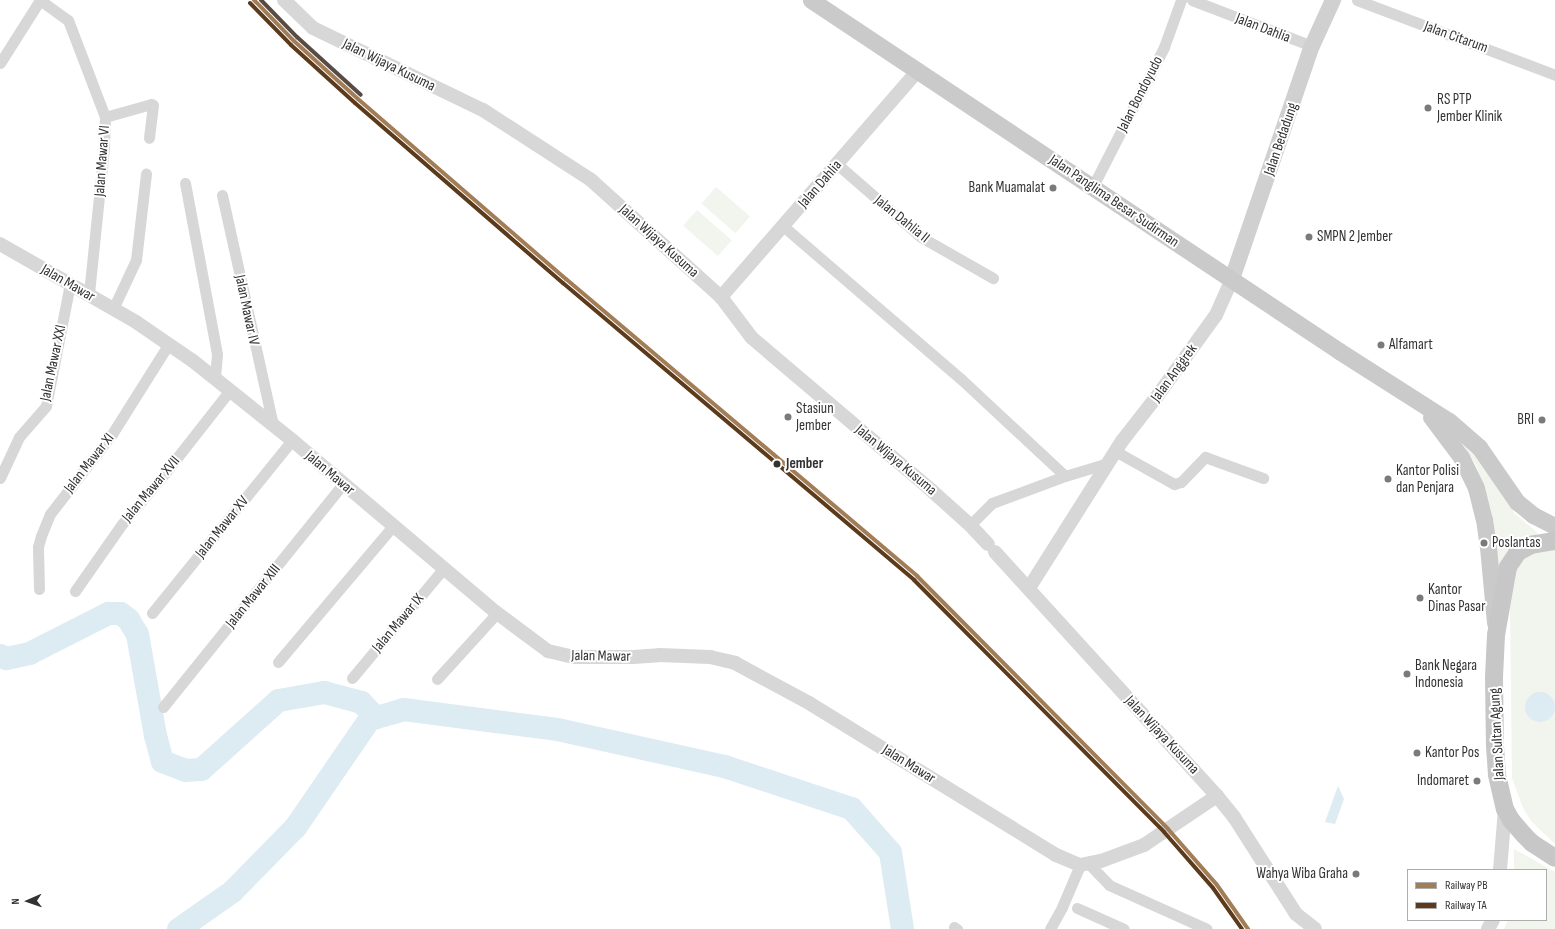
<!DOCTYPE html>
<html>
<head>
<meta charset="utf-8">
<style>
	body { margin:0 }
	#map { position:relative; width:1555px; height:929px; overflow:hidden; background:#fff; font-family:"Sofia Sans Condensed",sans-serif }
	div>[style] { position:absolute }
	.green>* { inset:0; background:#f1f5ed; transform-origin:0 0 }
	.water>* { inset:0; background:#ddebf3 }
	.round { border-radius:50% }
	.river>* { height:23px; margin:-11.5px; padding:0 11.5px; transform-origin:11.5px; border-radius:11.5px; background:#ddebf3 }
	.minor>* { height:11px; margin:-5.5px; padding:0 5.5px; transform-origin:5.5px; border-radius:5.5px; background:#d7d7d7 }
	.tertiary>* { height:14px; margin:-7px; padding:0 7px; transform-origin:7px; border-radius:7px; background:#d7d7d7 }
	.secondary>* { height:16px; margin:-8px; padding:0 8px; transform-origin:8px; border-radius:8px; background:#d0d0d0 }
	.primary>* { height:17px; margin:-8.5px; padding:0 8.5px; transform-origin:8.5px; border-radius:8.5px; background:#cacaca }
	.trunk>* { height:18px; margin:-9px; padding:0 9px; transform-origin:9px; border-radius:9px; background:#c7c7c7 }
	.rail-1>* { height:4px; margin:-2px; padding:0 2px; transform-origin:2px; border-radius:2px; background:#a27d56 }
	.rail-2>* { height:4px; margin:-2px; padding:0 2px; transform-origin:2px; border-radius:2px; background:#5b3b1b }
	.rail-3>* { height:4px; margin:-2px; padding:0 2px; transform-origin:2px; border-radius:2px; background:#574b43 }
	.dots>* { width:11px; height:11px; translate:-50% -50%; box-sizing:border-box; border:2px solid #fff; border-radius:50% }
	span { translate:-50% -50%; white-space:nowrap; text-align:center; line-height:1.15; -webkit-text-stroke:4px #fff; paint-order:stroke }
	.street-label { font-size:15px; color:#333 }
	.poi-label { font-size:15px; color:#333 }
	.left { translate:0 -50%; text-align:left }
	.right { translate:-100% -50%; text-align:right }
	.stop-label { font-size:15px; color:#333; font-weight:700 }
	.legend { position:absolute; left:1407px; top:869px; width:140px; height:52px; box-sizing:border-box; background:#fff; border:1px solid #adadad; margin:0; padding:5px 7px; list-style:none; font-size:12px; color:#333 }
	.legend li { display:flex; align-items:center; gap:8px; height:20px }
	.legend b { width:20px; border:1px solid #adadad }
	.north { position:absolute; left:8px; top:881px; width:40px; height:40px; -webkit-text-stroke:3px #fff; paint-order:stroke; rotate:268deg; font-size:11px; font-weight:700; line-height:16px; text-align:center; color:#333 }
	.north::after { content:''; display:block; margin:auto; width:14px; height:18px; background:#333; clip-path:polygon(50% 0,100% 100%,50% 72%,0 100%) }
</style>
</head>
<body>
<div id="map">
	<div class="green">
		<div style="left:716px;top:187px;width:45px;height:22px;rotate:41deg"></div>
		<div style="left:697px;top:210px;width:46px;height:21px;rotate:41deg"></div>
		<div style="clip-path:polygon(1467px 442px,1515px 514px,1538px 533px,1498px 580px,1495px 557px,1494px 522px,1477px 467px,1463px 444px)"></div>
		<div style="clip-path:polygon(1555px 549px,1555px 844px,1531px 821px,1523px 808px,1512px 778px,1510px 608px,1512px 578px,1518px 565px,1527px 556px,1539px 551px)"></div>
		<div style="clip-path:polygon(1514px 849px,1555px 872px,1555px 929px,1504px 929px,1508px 920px,1546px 920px,1546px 870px,1514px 870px)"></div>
	</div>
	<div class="water">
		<div class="round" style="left:1525px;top:692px;width:30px;height:30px"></div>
		<div style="clip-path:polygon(1338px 786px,1344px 799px,1335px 824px,1325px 822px)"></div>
	</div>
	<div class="river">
		<div style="left:0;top:655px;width:7px;rotate:27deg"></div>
		<div style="left:6px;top:658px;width:24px;rotate:-12deg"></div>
		<div style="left:29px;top:653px;width:89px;rotate:-26.9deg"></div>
		<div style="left:108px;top:613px;width:12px"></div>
		<div style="left:120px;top:613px;width:10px;rotate:37deg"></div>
		<div style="left:128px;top:619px;width:17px;rotate:59deg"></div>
		<div style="left:137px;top:634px;width:103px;rotate:79.9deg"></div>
		<div style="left:155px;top:735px;width:27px;rotate:75deg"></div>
		<div style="left:162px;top:761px;width:25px;rotate:21deg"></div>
		<div style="left:185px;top:770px;width:16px;rotate:-4deg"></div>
		<div style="left:201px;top:769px;width:103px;rotate:-41.9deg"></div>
		<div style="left:278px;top:700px;width:47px;rotate:-9.9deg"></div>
		<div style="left:324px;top:692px;width:38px;rotate:15deg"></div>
		<div style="left:361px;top:702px;width:21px;rotate:47deg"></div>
		<div style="left:178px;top:929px;width:66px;rotate:-35.1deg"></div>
		<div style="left:232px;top:891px;width:90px;rotate:-45.5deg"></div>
		<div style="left:295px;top:827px;width:131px;rotate:-55.6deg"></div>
		<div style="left:369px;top:719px;width:35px;rotate:-16deg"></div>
		<div style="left:403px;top:709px;width:155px;rotate:7.4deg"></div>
		<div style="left:557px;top:729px;width:171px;rotate:12.5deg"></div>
		<div style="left:724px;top:766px;width:134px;rotate:18.3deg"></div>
		<div style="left:851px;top:808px;width:59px;rotate:48.4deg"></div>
		<div style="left:890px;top:852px;width:78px;rotate:81.1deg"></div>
	</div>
	<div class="minor">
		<div style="left:40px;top:0;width:34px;rotate:36deg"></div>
		<div style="left:68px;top:20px;width:104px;rotate:69.1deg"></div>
		<div style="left:105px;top:117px;width:31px;rotate:92deg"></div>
		<div style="left:104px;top:148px;width:147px;rotate:95.9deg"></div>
		<div style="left:1192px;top:0;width:129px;rotate:21deg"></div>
		<div style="left:1357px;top:0;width:212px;rotate:20.7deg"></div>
		<div style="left:0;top:63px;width:75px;rotate:-57.6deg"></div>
		<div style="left:105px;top:117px;width:48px;rotate:-15.8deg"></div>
		<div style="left:151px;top:104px;width:2px;rotate:27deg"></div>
		<div style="left:153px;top:105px;width:33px;rotate:97deg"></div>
		<div style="left:837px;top:164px;width:111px;rotate:41deg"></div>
		<div style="left:921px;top:237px;width:83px;rotate:29.7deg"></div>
		<div style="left:185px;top:183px;width:174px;rotate:79.4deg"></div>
		<div style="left:217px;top:354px;width:24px;rotate:95deg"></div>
		<div style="left:1093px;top:186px;width:156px;rotate:-62.9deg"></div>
		<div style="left:1164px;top:47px;width:50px;rotate:-70.1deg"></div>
		<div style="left:222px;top:195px;width:236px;rotate:77.5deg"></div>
		<div style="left:783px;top:226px;width:235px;rotate:40.7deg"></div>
		<div style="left:961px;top:379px;width:142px;rotate:43deg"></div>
		<div style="left:113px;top:309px;width:54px;rotate:-64.9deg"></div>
		<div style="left:136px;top:260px;width:87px;rotate:-83.4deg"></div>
		<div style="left:1115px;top:451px;width:68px;rotate:29.2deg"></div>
		<div style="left:1174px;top:484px;width:7px;rotate:-16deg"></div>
		<div style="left:1181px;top:482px;width:35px;rotate:-46deg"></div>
		<div style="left:1205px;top:457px;width:62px;rotate:19.9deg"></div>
		<div style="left:0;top:478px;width:45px;rotate:-65.1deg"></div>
		<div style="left:19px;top:437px;width:41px;rotate:-48.9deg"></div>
		<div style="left:46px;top:406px;width:124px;rotate:-78.9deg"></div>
		<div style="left:970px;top:525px;width:31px;rotate:-45deg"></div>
		<div style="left:992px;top:503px;width:78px;rotate:-20.3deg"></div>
		<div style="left:1065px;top:476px;width:45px;rotate:-16.8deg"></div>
		<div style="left:39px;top:589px;width:42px;rotate:-91.4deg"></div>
		<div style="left:38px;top:547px;width:11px;rotate:-75deg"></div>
		<div style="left:41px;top:536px;width:24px;rotate:-68deg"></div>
		<div style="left:50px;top:514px;width:101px;rotate:-52.2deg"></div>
		<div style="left:112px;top:434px;width:105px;rotate:-57.8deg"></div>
		<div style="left:75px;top:591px;width:82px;rotate:-55deg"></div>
		<div style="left:122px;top:524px;width:67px;rotate:-49.9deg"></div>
		<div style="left:165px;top:473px;width:105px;rotate:-51.9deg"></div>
		<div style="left:152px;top:613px;width:223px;rotate:-51deg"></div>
		<div style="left:278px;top:662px;width:178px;rotate:-49.8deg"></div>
		<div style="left:352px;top:678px;width:142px;rotate:-50.1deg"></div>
		<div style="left:437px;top:679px;width:89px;rotate:-47.7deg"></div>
		<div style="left:163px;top:707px;width:287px;rotate:-51.1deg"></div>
		<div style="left:1089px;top:864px;width:29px;rotate:46deg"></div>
		<div style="left:1109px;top:885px;width:107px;rotate:24.2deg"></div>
		<div style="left:1077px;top:908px;width:51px;rotate:24.1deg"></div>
		<div style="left:954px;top:927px;width:4px;rotate:34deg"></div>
		<div style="left:1050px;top:929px;width:25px;rotate:-61deg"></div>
		<div style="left:1062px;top:907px;width:46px;rotate:-66.8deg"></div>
	</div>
	<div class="tertiary">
		<div style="left:284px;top:0;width:40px;rotate:44deg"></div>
		<div style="left:313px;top:28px;width:189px;rotate:25.8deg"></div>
		<div style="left:483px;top:110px;width:129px;rotate:32.9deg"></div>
		<div style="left:591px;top:180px;width:175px;rotate:42deg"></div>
		<div style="left:721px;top:297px;width:51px;rotate:52.9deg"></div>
		<div style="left:752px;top:338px;width:235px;rotate:40.3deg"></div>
		<div style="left:931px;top:490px;width:52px;rotate:41.9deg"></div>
		<div style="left:970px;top:525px;width:26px;rotate:47deg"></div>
		<div style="left:0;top:244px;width:157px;rotate:29.8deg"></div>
		<div style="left:136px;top:322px;width:69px;rotate:34.4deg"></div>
		<div style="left:193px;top:361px;width:127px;rotate:38.6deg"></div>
		<div style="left:292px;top:440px;width:268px;rotate:40.2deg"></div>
		<div style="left:497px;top:613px;width:64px;rotate:36.7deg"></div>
		<div style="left:548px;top:651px;width:27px;rotate:13deg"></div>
		<div style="left:574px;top:657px;width:59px"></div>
		<div style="left:633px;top:657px;width:26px;rotate:-4deg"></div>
		<div style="left:659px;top:655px;width:51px;rotate:2.2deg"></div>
		<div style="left:710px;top:657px;width:26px;rotate:13deg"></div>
		<div style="left:735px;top:663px;width:84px;rotate:28.4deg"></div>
		<div style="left:809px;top:703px;width:290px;rotate:31.6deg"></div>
		<div style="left:1056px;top:855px;width:26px;rotate:23deg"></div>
		<div style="left:1080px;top:865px;width:21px;rotate:-11deg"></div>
		<div style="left:1101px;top:861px;width:46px;rotate:-20.4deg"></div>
		<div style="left:1144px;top:845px;width:88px;rotate:-33.9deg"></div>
		<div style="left:721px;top:297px;width:301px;rotate:-49deg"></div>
		<div style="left:995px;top:552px;width:330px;rotate:47.7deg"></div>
		<div style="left:1217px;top:796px;width:27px;rotate:51deg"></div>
		<div style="left:1234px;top:817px;width:115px;rotate:57.4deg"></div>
		<div style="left:1296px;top:914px;width:24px;rotate:38deg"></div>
		<div style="left:1029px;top:588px;width:174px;rotate:-57.7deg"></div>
		<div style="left:1122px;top:441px;width:58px;rotate:-52deg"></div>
		<div style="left:1158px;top:395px;width:99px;rotate:-54.1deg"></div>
		<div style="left:1216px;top:315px;width:39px;rotate:-66deg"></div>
		<div style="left:1500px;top:870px;width:61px;rotate:-85.3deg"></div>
		<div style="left:1488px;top:929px;width:10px;rotate:-61deg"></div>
	</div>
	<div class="secondary">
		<div style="left:1232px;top:279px;width:246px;rotate:-71.1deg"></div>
		<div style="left:1312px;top:46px;width:51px;rotate:-65.5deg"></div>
	</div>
	<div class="primary">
		<div style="left:811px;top:0;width:634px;rotate:33.61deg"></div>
		<div style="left:1339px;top:351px;width:130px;rotate:32.5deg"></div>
		<div style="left:1449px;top:421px;width:40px;rotate:41deg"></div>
		<div style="left:1479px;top:447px;width:67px;rotate:55.4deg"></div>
		<div style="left:1517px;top:502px;width:21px;rotate:39deg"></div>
		<div style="left:1533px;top:515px;width:25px;rotate:27deg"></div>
		<div style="left:1431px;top:417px;width:50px;rotate:53.1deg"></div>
		<div style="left:1461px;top:457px;width:34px;rotate:64deg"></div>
		<div style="left:1476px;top:488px;width:32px;rotate:76deg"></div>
		<div style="left:1484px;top:519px;width:28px;rotate:82deg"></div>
		<div style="left:1488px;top:547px;width:76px;rotate:84.7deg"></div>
	</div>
	<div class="trunk">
		<div style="left:1555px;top:541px;width:24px;rotate:171deg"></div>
		<div style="left:1531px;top:545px;width:15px;rotate:152deg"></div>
		<div style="left:1518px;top:552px;width:18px;rotate:124deg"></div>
		<div style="left:1508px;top:567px;width:69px;rotate:100deg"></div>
		<div style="left:1496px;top:635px;width:42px;rotate:92.7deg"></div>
		<div style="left:1494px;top:677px;width:69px;rotate:89.2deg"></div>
		<div style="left:1495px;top:746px;width:29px;rotate:86deg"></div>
		<div style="left:1497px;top:775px;width:35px;rotate:77deg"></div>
		<div style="left:1505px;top:809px;width:13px;rotate:61deg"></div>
		<div style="left:1511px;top:820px;width:20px;rotate:49deg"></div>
		<div style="left:1524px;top:835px;width:11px;rotate:45deg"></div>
		<div style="left:1532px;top:843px;width:27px;rotate:33deg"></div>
	</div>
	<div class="rail-1">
		<div style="left:254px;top:0;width:57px;rotate:45.7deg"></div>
		<div style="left:294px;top:41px;width:86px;rotate:42.2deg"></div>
		<div style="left:358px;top:99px;width:275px;rotate:40.9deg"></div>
		<div style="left:566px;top:279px;width:460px;rotate:40.2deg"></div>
		<div style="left:917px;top:576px;width:356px;rotate:45.2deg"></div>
		<div style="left:1168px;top:829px;width:74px;rotate:48.8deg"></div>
		<div style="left:1217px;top:885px;width:54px;rotate:54.8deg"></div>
	</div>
	<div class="rail-2">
		<div style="left:250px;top:3px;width:59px;rotate:45.7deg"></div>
		<div style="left:291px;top:45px;width:86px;rotate:42.2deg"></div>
		<div style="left:355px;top:103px;width:275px;rotate:40.9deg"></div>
		<div style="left:563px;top:283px;width:460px;rotate:40.2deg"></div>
		<div style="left:914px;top:580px;width:355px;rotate:45.2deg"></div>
		<div style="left:1164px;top:832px;width:74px;rotate:48.8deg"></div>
		<div style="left:1213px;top:888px;width:50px;rotate:54.7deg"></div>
	</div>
	<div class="rail-3">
		<div style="left:261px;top:0;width:52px;rotate:45.8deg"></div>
		<div style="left:297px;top:37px;width:86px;rotate:42.2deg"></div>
	</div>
	<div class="dots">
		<div style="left:1428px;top:108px;background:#7a7a7a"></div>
		<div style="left:1053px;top:188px;background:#7a7a7a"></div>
		<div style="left:1309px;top:237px;background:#7a7a7a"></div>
		<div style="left:1381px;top:345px;background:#7a7a7a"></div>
		<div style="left:788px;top:417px;background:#7a7a7a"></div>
		<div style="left:1542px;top:420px;background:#7a7a7a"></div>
		<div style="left:777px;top:464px;background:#333"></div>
		<div style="left:1388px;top:479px;background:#7a7a7a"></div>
		<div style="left:1484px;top:543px;background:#7a7a7a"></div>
		<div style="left:1420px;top:598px;background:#7a7a7a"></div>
		<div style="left:1407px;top:674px;background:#7a7a7a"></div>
		<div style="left:1417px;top:753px;background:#7a7a7a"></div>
		<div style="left:1477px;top:781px;background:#7a7a7a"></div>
		<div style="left:1356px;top:874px;background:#7a7a7a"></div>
	</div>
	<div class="street-label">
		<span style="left:1263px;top:28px;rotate:21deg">Jalan Dahlia</span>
		<span style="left:1456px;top:37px;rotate:20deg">Jalan Citarum</span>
		<span style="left:389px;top:65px;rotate:26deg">Jalan Wijaya Kusuma</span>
		<span style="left:1140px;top:94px;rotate:-63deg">Jalan Bondoyudo</span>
		<span style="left:1281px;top:139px;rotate:-71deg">Jalan Bedadung</span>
		<span style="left:102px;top:161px;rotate:-86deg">Jalan Mawar VI</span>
		<span style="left:820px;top:184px;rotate:-49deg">Jalan Dahlia</span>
		<span style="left:1114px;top:201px;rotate:34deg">Jalan Panglima Besar Sudirman</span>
		<span style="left:902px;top:219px;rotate:39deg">Jalan Dahlia II</span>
		<span style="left:659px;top:241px;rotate:42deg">Jalan Wijaya Kusuma</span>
		<span style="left:68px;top:283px;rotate:30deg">Jalan Mawar</span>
		<span style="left:247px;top:310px;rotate:78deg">Jalan Mawar IV</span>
		<span style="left:53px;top:363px;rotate:-78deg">Jalan Mawar XXI</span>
		<span style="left:1174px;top:373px;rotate:-54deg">Jalan Anggrek</span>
		<span style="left:896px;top:460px;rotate:40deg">Jalan Wijaya Kusuma</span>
		<span style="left:89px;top:463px;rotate:-52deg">Jalan Mawar XI</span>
		<span style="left:330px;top:473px;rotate:40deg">Jalan Mawar</span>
		<span style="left:151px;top:489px;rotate:-50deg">Jalan Mawar XVII</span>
		<span style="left:222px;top:527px;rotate:-51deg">Jalan Mawar XV</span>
		<span style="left:253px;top:596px;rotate:-51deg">Jalan Mawar XIII</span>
		<span style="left:398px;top:623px;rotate:-50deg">Jalan Mawar IX</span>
		<span style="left:601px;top:656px;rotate:1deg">Jalan Mawar</span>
		<span style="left:1497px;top:734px;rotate:-93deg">Jalan Sultan Agung</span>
		<span style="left:1162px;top:735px;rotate:47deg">Jalan Wijaya Kusuma</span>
		<span style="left:909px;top:764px;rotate:32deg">Jalan Mawar</span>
	</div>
	<div class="poi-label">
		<span class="left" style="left:1437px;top:108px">RS PTP<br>Jember Klinik</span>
		<span class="right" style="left:1045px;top:188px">Bank Muamalat</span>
		<span class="left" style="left:1317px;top:237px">SMPN 2 Jember</span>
		<span class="left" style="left:1389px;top:345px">Alfamart</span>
		<span class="left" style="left:796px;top:417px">Stasiun<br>Jember</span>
		<span class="right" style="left:1534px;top:420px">BRI</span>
		<span class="left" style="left:1396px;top:479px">Kantor Polisi<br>dan Penjara</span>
		<span class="left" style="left:1492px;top:543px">Poslantas</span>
		<span class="left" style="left:1428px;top:598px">Kantor<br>Dinas Pasar</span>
		<span class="left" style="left:1415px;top:674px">Bank Negara<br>Indonesia</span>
		<span class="left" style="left:1425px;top:753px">Kantor Pos</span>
		<span class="right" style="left:1469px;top:781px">Indomaret</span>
		<span class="right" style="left:1348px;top:874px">Wahya Wiba Graha</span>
	</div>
	<div class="stop-label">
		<span class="left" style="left:786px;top:464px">Jember</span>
	</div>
	<ul class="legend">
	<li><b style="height:5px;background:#a27d56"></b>Railway PB</li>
	<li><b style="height:5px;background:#5b3b1b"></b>Railway TA</li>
	</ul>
	<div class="north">N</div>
</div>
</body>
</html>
